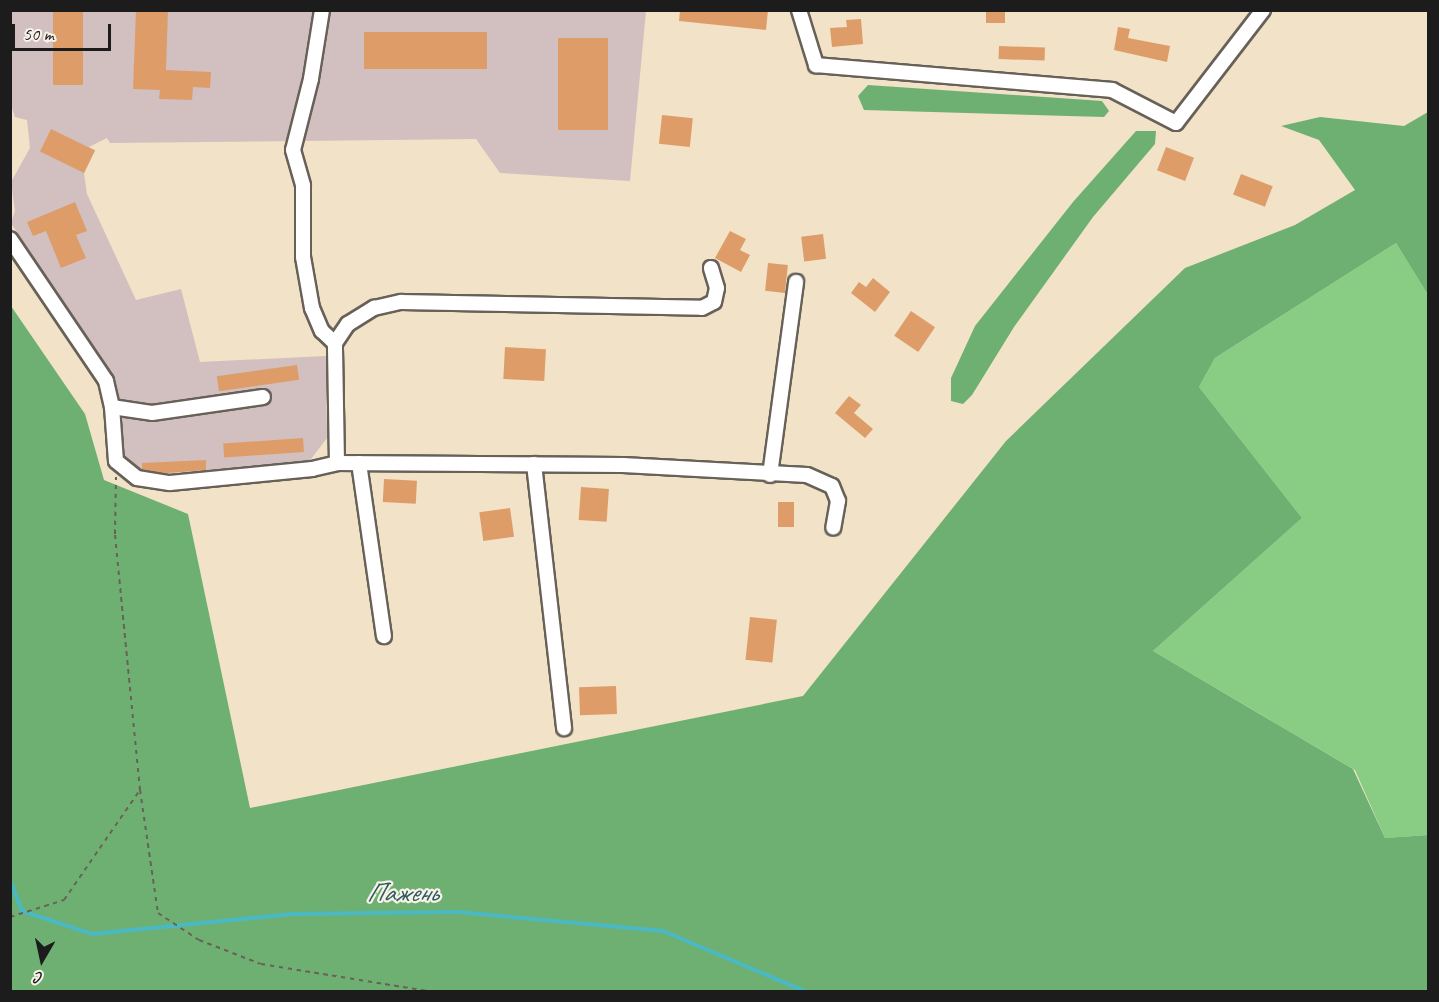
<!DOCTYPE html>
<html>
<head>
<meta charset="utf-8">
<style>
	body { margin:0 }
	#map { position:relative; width:1439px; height:1002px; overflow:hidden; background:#f1e2c8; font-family:Caveat,sans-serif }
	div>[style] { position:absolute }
	.industrial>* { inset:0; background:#d2bfc0 }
	.green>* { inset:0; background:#89cc84 }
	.forest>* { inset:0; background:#6eb072 }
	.stream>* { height:4px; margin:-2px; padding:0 2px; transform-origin:2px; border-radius:2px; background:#4ab9c3 }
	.building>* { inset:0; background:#de9d68; transform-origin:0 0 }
	.path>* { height:2px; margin-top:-1px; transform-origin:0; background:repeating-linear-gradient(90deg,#676158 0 4.5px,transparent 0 9px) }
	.roads { filter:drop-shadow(2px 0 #676158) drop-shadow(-2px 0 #676158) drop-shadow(0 2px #676158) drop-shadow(0 -2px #676158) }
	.minor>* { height:14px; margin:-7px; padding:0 7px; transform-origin:7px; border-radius:7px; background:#fff }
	span { translate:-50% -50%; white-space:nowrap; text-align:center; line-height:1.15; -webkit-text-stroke:4.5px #f7f3e8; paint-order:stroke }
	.water-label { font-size:27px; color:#2e5b5f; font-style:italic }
	.frame { position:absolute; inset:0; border:12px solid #1c1c1c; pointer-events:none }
	.north { position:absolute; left:12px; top:930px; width:60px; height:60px; -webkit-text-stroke:4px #f7f3e8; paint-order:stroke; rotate:189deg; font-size:16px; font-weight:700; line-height:24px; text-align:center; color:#1c1c1c }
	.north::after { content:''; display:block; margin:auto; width:21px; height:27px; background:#1c1c1c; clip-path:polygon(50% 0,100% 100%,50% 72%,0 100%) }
	.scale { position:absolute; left:12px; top:24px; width:99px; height:27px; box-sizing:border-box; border:3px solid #1c1c1c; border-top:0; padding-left:8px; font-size:18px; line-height:21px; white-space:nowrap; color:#1c1c1c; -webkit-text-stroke:4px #f7f3e8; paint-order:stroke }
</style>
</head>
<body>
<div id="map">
	<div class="industrial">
		<div style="clip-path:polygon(11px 11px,646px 11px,630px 181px,500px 173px,476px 139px,110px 143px,107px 138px,89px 147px,95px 150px,84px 173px,87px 194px,136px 300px,181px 289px,200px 362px,326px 356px,327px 438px,308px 463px,142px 475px,125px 461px,119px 400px,111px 376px,11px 223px,15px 211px,11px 182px,30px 148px,27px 120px,15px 117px,11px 105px)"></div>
	</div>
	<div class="green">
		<div style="clip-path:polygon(1396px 243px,1428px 295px,1428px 835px,1385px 838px,1355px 770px,1153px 651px,1302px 518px,1199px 387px,1215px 358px)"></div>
	</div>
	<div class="forest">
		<div style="clip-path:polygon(868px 85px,1102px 101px,1109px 111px,1104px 117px,864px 110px,858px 96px)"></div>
		<div style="clip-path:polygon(1428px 112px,1428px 295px,1396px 243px,1215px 358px,1199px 387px,1302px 518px,1153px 651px,1353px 769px,1385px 838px,1428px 835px,1428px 991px,11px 991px,11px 306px,85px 414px,104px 480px,188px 514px,250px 808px,803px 696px,1006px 441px,1185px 268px,1295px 225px,1355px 190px,1319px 140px,1281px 126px,1320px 117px,1404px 126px)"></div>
		<div style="clip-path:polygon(1136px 131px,1156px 131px,1155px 144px,1093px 217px,1014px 327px,972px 395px,963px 404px,951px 401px,951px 378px,975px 326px,1073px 202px)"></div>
	</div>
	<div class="stream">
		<div style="left:10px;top:880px;width:33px;rotate:69deg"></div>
		<div style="left:22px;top:911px;width:74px;rotate:18.2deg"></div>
		<div style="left:92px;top:934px;width:200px;rotate:-5.7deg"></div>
		<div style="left:291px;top:914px;width:167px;rotate:-0.7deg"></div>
		<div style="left:458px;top:912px;width:206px;rotate:5.3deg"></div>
		<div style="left:663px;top:931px;width:156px;rotate:23deg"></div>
	</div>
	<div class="building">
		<div style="left:53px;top:10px;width:30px;height:75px"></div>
		<div style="clip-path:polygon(136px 10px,168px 10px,166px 70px,211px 72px,210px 88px,193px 87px,192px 100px,159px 99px,160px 90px,133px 89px)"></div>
		<div style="clip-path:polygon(680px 10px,768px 10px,766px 30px,679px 21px)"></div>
		<div style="left:986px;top:10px;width:19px;height:13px"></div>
		<div style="clip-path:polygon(861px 19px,863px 44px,832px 47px,830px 28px,847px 27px,846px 20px)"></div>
		<div style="clip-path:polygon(1118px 27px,1130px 29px,1128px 38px,1170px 46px,1167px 62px,1114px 50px)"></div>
		<div style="left:364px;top:32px;width:123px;height:37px"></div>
		<div style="left:558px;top:38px;width:50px;height:92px"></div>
		<div style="left:999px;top:46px;width:46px;height:13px;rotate:2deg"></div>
		<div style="left:662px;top:115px;width:31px;height:29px;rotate:6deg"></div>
		<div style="left:51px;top:129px;width:49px;height:25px;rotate:26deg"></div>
		<div style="left:1166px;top:147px;width:30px;height:25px;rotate:21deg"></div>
		<div style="left:1241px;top:174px;width:34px;height:22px;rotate:21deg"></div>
		<div style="clip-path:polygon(75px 202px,87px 231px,76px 235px,86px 258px,61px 268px,46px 231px,33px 236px,27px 222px)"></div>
		<div style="clip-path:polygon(730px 231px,746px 239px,740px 250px,750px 255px,741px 272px,715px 258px)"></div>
		<div style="left:823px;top:234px;width:25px;height:22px;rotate:83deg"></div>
		<div style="left:768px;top:263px;width:20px;height:28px;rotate:6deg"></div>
		<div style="clip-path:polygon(873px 278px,890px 292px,875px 312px,851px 293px,859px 282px,866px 287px)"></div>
		<div style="left:911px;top:311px;width:29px;height:30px;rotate:34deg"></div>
		<div style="left:505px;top:347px;width:41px;height:32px;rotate:3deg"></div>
		<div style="left:297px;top:365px;width:15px;height:81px;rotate:82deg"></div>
		<div style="clip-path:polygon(849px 396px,861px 405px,854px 413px,873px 429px,865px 438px,835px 413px)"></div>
		<div style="left:303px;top:438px;width:14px;height:80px;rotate:86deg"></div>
		<div style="clip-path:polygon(206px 460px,206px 470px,167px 473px,142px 470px,142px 463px)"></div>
		<div style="left:384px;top:479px;width:33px;height:23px;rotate:3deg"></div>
		<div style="left:581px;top:487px;width:28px;height:33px;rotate:4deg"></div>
		<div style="left:778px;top:502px;width:16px;height:25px"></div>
		<div style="left:510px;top:508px;width:29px;height:31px;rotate:82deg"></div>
		<div style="left:750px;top:617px;width:27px;height:43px;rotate:6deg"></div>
		<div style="left:616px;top:686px;width:28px;height:37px;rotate:88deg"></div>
	</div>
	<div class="path">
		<div style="left:140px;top:790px;width:124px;rotate:81.7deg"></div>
		<div style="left:158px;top:913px;width:49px;rotate:33.4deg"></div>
		<div style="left:199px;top:940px;width:66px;rotate:21.2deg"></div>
		<div style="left:261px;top:964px;width:175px;rotate:9.2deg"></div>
		<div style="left:10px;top:917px;width:57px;rotate:-17.5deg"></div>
		<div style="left:64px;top:900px;width:134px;rotate:-55.4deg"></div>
		<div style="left:140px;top:790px;width:257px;rotate:-95.6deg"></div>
		<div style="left:115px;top:534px;width:57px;rotate:-89deg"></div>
	</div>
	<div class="roads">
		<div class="minor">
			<div style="left:322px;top:10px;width:70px;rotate:99.1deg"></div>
			<div style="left:311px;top:79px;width:73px;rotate:104.2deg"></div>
			<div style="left:293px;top:150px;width:37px;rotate:74deg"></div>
			<div style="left:303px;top:186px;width:71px;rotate:90deg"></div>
			<div style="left:303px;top:257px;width:52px;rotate:80deg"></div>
			<div style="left:312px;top:308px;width:25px;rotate:67deg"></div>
			<div style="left:322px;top:331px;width:18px;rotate:43deg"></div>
			<div style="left:799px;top:10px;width:58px;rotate:72.8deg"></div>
			<div style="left:816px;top:65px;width:297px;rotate:4.8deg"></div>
			<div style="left:1112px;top:90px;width:72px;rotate:27.3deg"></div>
			<div style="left:1176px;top:123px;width:143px;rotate:-52.4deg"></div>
			<div style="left:10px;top:239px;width:171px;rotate:55.9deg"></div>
			<div style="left:106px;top:381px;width:27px;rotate:77deg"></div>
			<div style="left:112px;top:407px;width:40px;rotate:8.5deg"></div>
			<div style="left:152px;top:413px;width:112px;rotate:-8.2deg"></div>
			<div style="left:112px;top:407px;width:54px;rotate:85.8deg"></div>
			<div style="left:116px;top:461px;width:27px;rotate:39deg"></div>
			<div style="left:137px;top:478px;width:33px;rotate:9deg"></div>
			<div style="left:170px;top:483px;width:143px;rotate:-5.6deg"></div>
			<div style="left:312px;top:469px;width:26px;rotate:-13deg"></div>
			<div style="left:337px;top:463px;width:286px;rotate:0.4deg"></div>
			<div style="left:623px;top:465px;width:184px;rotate:3.1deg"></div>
			<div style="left:807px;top:475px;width:27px;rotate:24deg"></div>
			<div style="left:832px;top:486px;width:16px;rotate:68deg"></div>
			<div style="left:838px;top:501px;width:27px;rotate:100deg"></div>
			<div style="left:337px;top:463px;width:120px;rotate:-91deg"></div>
			<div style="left:335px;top:343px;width:23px;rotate:-56deg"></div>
			<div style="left:348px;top:324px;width:31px;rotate:-32deg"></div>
			<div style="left:374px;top:308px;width:28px;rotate:-13deg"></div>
			<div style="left:401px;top:302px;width:301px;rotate:1.1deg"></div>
			<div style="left:702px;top:308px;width:13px;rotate:-27deg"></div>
			<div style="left:714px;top:302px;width:14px;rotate:-78deg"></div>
			<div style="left:717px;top:288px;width:21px;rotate:-107deg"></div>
			<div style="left:359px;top:463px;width:175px;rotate:81.8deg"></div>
			<div style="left:534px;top:464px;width:266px;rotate:83.5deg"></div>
			<div style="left:770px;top:475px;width:195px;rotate:-82.3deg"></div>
		</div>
	</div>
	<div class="water-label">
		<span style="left:402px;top:893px">Пажень</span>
	</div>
	<div class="frame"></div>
	<div class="north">С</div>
	<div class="scale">50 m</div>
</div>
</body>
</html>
